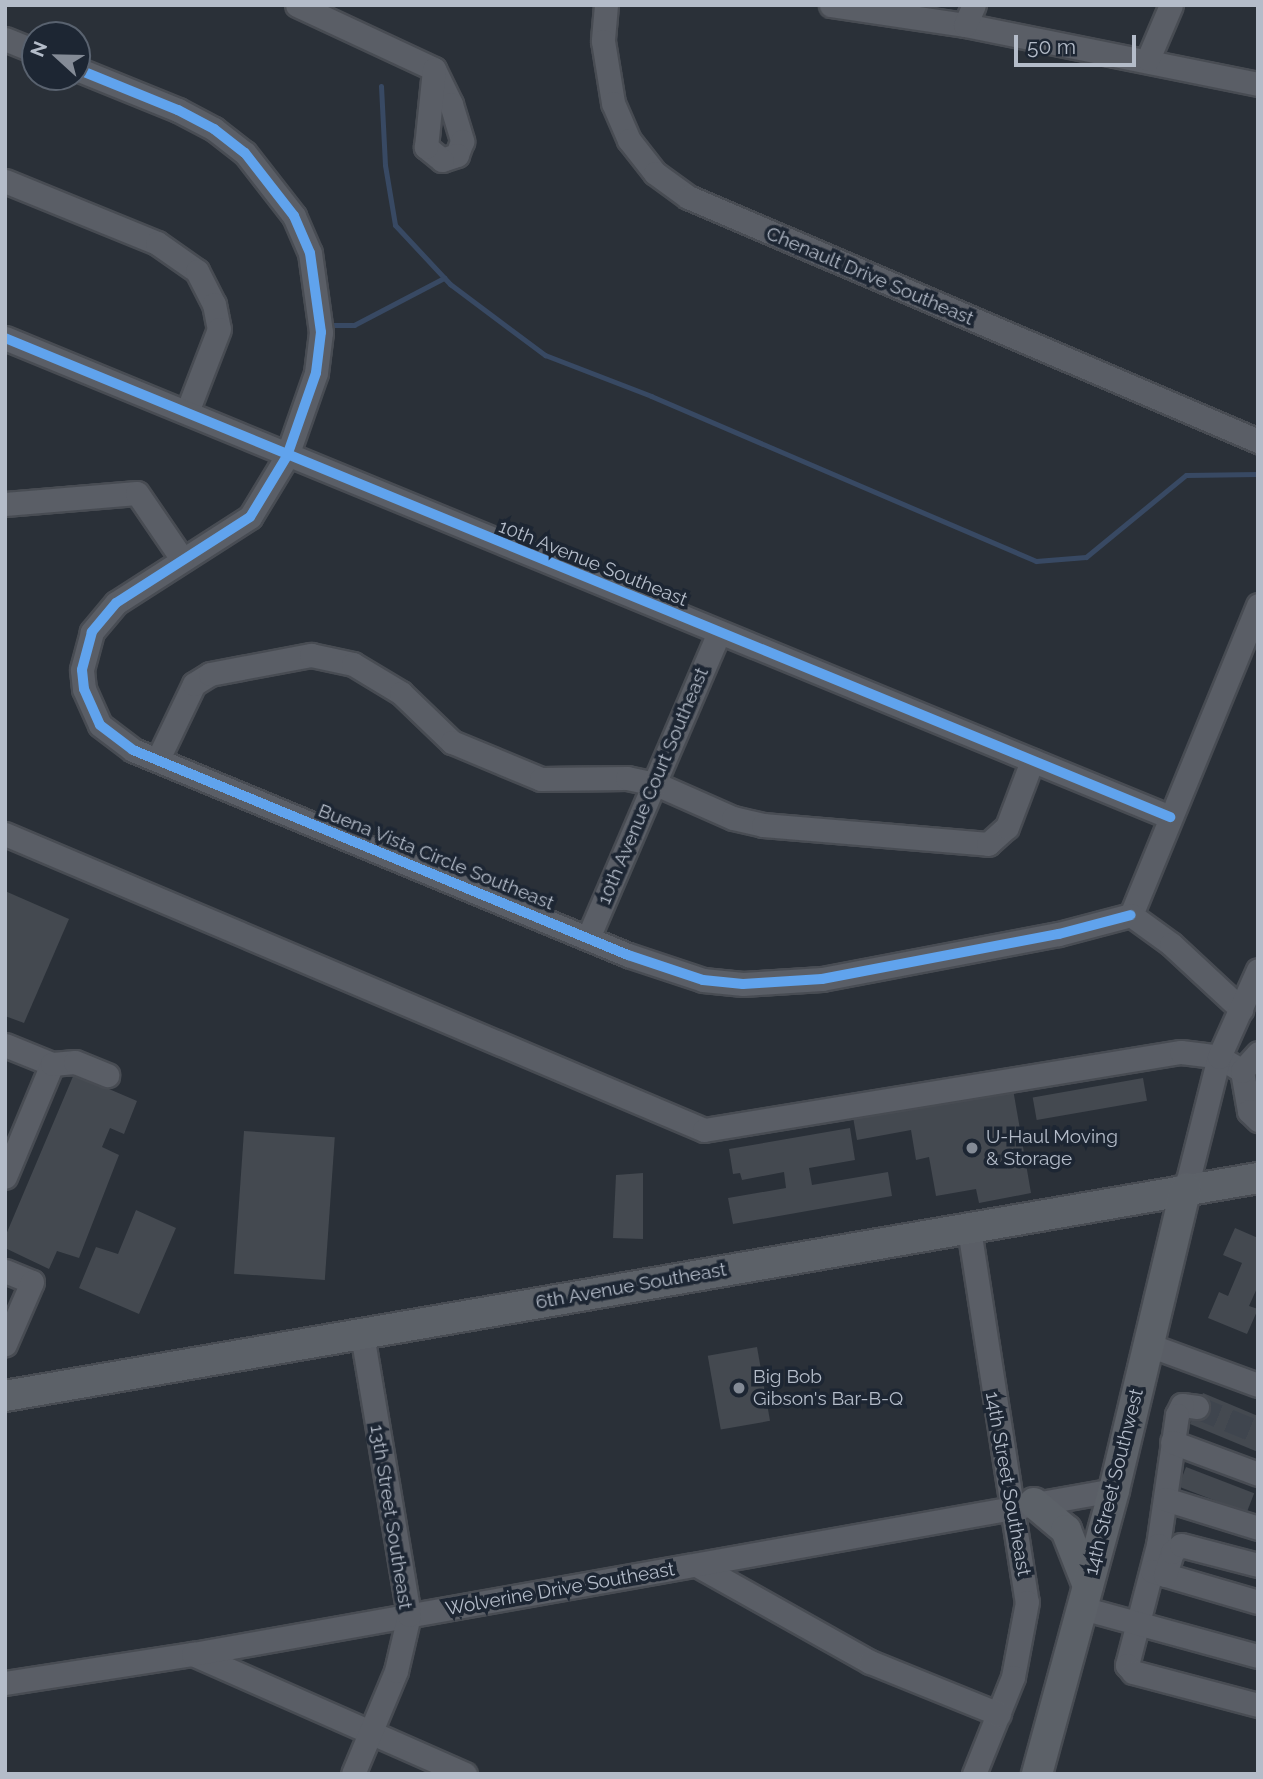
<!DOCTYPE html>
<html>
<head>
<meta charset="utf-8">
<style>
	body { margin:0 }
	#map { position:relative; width:1263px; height:1779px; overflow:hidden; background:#2a3038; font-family:Raleway,sans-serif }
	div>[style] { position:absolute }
	.stream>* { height:5px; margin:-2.5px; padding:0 2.5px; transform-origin:2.5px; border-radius:2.5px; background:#384963 }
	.building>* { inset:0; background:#444950; transform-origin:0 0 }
	.minor-tunnel>* { height:23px; margin-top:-11.5px; transform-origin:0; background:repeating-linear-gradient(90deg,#3f454e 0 23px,transparent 0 34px) }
	.roads { filter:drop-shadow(2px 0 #484c53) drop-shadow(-2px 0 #484c53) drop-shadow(0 2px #484c53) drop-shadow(0 -2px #484c53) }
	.minor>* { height:23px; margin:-11.5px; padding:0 11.5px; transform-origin:11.5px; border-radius:11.5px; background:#5a5e66 }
	.major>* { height:30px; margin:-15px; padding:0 15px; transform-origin:15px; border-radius:15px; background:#5c6168 }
	.cycleway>* { height:10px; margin:-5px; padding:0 5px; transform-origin:5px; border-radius:5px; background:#60a3ed }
	.dots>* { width:19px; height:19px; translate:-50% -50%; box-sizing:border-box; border:4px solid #1d2633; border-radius:50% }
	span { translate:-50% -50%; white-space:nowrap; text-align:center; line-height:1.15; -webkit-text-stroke:7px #1d2633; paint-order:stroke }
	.street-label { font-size:19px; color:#b4bcc9 }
	.poi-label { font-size:19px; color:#b4bcc9 }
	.left { translate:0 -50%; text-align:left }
	.frame { position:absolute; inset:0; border:7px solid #b4bcc9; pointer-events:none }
	.north { position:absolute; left:21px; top:21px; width:70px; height:70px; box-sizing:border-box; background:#1d2633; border:2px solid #59626f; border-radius:50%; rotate:292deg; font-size:19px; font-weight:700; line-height:28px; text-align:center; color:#b4bcc9 }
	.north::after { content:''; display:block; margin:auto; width:24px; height:32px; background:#848b96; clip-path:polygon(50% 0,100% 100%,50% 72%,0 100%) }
	.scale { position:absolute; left:1014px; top:35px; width:122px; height:32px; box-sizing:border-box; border:4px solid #b4bcc9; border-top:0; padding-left:9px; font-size:21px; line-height:24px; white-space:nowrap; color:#b4bcc9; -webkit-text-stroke:5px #1d2633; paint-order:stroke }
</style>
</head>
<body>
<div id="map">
	<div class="stream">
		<div style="left:381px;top:86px;width:79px;rotate:87.1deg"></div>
		<div style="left:385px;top:165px;width:61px;rotate:80.5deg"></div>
		<div style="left:395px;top:225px;width:81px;rotate:47deg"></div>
		<div style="left:450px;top:284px;width:119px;rotate:36.8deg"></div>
		<div style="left:545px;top:355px;width:114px;rotate:21.1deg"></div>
		<div style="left:651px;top:396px;width:419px;rotate:23.2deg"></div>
		<div style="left:1036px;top:561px;width:50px;rotate:-4.6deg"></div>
		<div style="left:1086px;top:557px;width:129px;rotate:-39.4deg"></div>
		<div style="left:1186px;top:475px;width:72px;rotate:-0.8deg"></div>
		<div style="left:332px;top:325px;width:22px"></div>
		<div style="left:354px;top:325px;width:102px;rotate:-27.6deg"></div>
	</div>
	<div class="building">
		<div style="clip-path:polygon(5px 891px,69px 919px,24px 1023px,5px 1016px)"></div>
		<div style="clip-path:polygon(74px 1074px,137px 1101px,124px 1134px,110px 1128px,102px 1147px,119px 1155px,79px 1258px,57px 1251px,49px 1269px,5px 1248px,5px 1237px)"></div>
		<div style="left:1143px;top:1078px;width:23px;height:112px;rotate:80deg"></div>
		<div style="clip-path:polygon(1013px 1089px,1031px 1193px,979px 1203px,976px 1189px,936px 1196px,929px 1157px,916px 1160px,911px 1130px,857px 1140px,853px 1117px)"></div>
		<div style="clip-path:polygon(850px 1128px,855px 1160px,809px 1168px,812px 1185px,888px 1172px,892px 1196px,733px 1224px,728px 1198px,786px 1188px,784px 1172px,742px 1180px,740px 1173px,733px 1174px,729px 1149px)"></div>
		<div style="left:244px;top:1131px;width:91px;height:143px;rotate:4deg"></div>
		<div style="clip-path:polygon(643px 1173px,643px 1239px,613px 1238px,616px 1175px)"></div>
		<div style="clip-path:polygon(136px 1210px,176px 1228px,139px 1314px,79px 1288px,96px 1247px,118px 1254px)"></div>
		<div style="clip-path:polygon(1235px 1228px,1258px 1238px,1258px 1286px,1249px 1306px,1258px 1309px,1247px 1334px,1208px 1318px,1219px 1292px,1228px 1296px,1242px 1263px,1223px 1255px)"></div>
		<div style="left:757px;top:1347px;width:75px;height:50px;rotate:80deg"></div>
		<div style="clip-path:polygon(1203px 1393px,1258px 1416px,1258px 1452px,1190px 1424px)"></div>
		<div style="left:1186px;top:1467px;width:73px;height:21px;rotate:21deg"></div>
	</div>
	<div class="minor-tunnel">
		<div style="left:1197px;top:1407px;width:66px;rotate:22.3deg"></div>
	</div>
	<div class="roads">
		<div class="minor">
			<div style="left:297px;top:5px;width:151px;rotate:25deg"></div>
			<div style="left:434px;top:69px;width:39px;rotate:64deg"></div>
			<div style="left:451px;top:104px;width:39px;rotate:73deg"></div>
			<div style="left:462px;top:141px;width:15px;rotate:110deg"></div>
			<div style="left:457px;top:155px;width:16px;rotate:162deg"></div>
			<div style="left:442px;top:160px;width:21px;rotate:-141deg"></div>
			<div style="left:426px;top:147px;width:78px;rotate:-84.1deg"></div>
			<div style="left:606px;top:5px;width:36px;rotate:95deg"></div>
			<div style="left:603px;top:41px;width:63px;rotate:80.8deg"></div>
			<div style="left:613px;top:103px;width:40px;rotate:66.6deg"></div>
			<div style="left:629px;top:140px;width:42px;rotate:51.8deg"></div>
			<div style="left:655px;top:173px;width:41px;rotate:36deg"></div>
			<div style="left:688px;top:197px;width:620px;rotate:23.17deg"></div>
			<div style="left:831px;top:5px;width:135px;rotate:8.5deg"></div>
			<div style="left:965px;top:25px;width:299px;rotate:11.4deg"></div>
			<div style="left:965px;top:25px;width:22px;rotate:-66deg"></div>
			<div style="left:5px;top:39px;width:32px;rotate:22deg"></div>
			<div style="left:1148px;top:59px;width:59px;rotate:-66.9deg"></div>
			<div style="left:77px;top:69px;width:109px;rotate:22.1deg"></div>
			<div style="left:178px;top:110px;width:41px;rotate:27.8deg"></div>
			<div style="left:214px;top:129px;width:39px;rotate:38deg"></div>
			<div style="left:245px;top:153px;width:80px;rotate:52.1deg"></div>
			<div style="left:294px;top:216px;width:40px;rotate:66.6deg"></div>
			<div style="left:310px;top:253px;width:80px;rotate:82.1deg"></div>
			<div style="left:321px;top:332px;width:41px;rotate:97deg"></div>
			<div style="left:316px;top:373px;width:88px;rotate:109.3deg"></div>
			<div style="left:287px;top:456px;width:71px;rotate:121.2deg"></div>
			<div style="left:250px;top:517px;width:159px;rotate:147.3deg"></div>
			<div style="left:116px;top:603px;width:38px;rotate:130deg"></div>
			<div style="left:92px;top:632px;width:39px;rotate:105deg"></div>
			<div style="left:82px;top:670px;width:19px;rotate:84deg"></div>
			<div style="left:84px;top:689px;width:39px;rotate:66deg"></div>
			<div style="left:100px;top:725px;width:41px;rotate:37.1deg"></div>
			<div style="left:133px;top:750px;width:536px;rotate:22.5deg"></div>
			<div style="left:628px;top:955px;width:79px;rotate:18.4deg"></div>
			<div style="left:703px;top:980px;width:40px;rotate:5.7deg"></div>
			<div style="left:743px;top:984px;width:79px;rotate:-3.6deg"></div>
			<div style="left:822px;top:979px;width:241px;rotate:-10.8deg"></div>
			<div style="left:1059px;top:934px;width:74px;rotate:-14.8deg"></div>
			<div style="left:5px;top:181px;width:164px;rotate:22.2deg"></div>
			<div style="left:157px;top:243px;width:49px;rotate:35deg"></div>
			<div style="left:197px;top:271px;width:37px;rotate:63deg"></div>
			<div style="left:214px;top:304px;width:25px;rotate:79deg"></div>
			<div style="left:219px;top:329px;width:89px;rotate:111.1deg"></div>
			<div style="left:5px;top:338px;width:1260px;rotate:22.35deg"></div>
			<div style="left:5px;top:504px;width:132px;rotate:-4.8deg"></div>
			<div style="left:137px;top:493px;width:80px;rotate:55.7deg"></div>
			<div style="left:158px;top:759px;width:83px;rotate:-64.4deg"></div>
			<div style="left:194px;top:684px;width:19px;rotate:-32deg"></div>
			<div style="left:210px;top:674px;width:103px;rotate:-10.7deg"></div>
			<div style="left:311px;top:655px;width:43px;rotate:12.1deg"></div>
			<div style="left:353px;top:664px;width:56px;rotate:31.1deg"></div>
			<div style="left:401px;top:693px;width:71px;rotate:43.9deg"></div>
			<div style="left:452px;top:742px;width:96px;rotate:22.6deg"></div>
			<div style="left:541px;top:779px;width:86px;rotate:-0.7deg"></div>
			<div style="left:627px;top:778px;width:30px;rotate:12deg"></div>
			<div style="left:656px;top:784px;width:84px;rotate:23.8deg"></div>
			<div style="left:733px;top:818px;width:31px;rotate:13deg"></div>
			<div style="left:763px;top:825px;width:226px;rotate:4.8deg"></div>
			<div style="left:988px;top:844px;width:25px;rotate:-42deg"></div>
			<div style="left:1007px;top:827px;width:71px;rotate:-69.3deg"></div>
			<div style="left:5px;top:834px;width:759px;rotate:22.95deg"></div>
			<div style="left:704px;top:1130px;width:483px;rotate:-9.3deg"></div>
			<div style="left:1181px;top:1052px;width:38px;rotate:7deg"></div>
			<div style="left:1219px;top:1057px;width:27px;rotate:31deg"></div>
			<div style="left:1242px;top:1071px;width:41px;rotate:80.1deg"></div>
			<div style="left:1249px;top:1111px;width:13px;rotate:45deg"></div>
			<div style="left:1131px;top:915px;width:335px;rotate:-67.7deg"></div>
			<div style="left:1131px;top:915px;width:49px;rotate:35.9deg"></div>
			<div style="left:1171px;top:944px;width:96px;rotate:42.9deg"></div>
			<div style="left:588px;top:938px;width:331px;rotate:-66.8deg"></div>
			<div style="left:5px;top:1045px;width:51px;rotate:22deg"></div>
			<div style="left:52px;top:1064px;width:122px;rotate:112.6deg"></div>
			<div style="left:52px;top:1064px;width:23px;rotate:-5deg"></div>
			<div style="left:75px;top:1062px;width:35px;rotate:22deg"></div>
			<div style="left:1242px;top:1071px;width:24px;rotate:-48deg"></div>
			<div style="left:1186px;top:1188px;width:135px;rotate:-75.9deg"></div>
			<div style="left:1219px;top:1057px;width:95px;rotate:-65.9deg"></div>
			<div style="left:969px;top:1229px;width:377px;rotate:81.2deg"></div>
			<div style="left:1027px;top:1602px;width:76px;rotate:100.6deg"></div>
			<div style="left:1013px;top:1677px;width:105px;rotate:111.9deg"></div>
			<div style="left:5px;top:1271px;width:29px;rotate:22deg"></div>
			<div style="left:32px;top:1282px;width:68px;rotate:113.5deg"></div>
			<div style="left:1149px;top:1345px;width:116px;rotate:20.2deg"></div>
			<div style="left:1197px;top:1407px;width:15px;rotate:-172deg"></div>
			<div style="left:1182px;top:1405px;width:11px;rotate:117deg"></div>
			<div style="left:1177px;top:1415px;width:131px;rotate:98.3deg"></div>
			<div style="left:1158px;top:1545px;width:124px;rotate:104.5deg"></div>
			<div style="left:1127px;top:1665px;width:9px;rotate:49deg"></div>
			<div style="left:1133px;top:1672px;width:129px;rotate:14.8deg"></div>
			<div style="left:1172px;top:1442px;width:92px;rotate:20.4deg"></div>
			<div style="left:1165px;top:1499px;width:97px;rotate:17.3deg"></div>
			<div style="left:697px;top:1565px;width:198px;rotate:29.3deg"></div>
			<div style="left:870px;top:1662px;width:139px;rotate:22deg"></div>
			<div style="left:1152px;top:1571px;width:110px;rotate:16.3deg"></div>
			<div style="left:1165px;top:1575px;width:24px;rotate:-73deg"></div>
			<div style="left:1172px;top:1552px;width:11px;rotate:-38deg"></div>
			<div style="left:1181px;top:1545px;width:80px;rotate:14.6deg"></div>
			<div style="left:1082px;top:1608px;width:182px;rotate:15.3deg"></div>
			<div style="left:193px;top:1654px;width:297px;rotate:23.8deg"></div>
			<div style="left:5px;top:1683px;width:190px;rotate:-8.8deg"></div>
			<div style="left:193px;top:1654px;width:935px;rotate:-10.1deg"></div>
			<div style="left:353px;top:1774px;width:112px;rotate:-67.3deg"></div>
			<div style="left:396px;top:1671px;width:57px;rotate:-76.9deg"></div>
			<div style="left:409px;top:1615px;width:284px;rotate:-99.5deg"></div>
		</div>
		<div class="major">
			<div style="left:5px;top:1396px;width:1272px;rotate:-9.87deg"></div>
			<div style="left:1034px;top:1503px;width:42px;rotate:40.2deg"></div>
			<div style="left:1066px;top:1530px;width:60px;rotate:68.6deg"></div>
			<div style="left:1037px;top:1774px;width:294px;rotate:-74.8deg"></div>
			<div style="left:1114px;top:1490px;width:310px;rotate:-76.6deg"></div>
		</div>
	</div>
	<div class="cycleway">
		<div style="left:77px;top:69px;width:109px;rotate:22.1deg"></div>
		<div style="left:178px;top:110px;width:41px;rotate:27.8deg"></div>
		<div style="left:214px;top:129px;width:39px;rotate:38deg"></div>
		<div style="left:245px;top:153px;width:80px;rotate:52.1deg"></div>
		<div style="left:294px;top:216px;width:40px;rotate:66.6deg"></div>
		<div style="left:310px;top:253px;width:80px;rotate:82.1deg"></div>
		<div style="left:321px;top:332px;width:41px;rotate:97deg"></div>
		<div style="left:316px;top:373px;width:88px;rotate:109.3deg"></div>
		<div style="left:287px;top:456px;width:71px;rotate:121.2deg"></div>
		<div style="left:250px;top:517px;width:159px;rotate:147.3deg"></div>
		<div style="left:116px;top:603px;width:38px;rotate:130deg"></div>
		<div style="left:92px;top:632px;width:39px;rotate:105deg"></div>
		<div style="left:82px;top:670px;width:19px;rotate:84deg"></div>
		<div style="left:84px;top:689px;width:39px;rotate:66deg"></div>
		<div style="left:100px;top:725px;width:41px;rotate:37.1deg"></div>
		<div style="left:133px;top:750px;width:536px;rotate:22.5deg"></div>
		<div style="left:628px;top:955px;width:79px;rotate:18.4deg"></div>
		<div style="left:703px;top:980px;width:40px;rotate:5.7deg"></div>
		<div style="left:743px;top:984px;width:79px;rotate:-3.6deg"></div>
		<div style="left:822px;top:979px;width:241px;rotate:-10.8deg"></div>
		<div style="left:1059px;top:934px;width:74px;rotate:-14.8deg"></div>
		<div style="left:5px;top:338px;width:1260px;rotate:22.35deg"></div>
	</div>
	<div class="dots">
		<div style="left:972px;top:1148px;background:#848b96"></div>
		<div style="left:739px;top:1388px;background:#848b96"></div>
	</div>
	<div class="street-label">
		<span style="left:870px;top:276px;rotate:23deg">Chenault Drive Southeast</span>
		<span style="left:593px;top:563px;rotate:22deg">10th Avenue Southeast</span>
		<span style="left:653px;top:786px;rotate:-67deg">10th Avenue Court Southeast</span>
		<span style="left:436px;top:857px;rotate:22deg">Buena Vista Circle Southeast</span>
		<span style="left:631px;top:1286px;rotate:-10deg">6th Avenue Southeast</span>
		<span style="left:1114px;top:1482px;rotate:-76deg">14th Street Southwest</span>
		<span style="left:1008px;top:1484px;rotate:80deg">14th Street Southeast</span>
		<span style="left:391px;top:1517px;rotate:81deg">13th Street Southeast</span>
		<span style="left:560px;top:1589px;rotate:-10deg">Wolverine Drive Southeast</span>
	</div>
	<div class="poi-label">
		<span class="left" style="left:986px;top:1148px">U-Haul Moving<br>&amp; Storage</span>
		<span class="left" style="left:753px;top:1388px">Big Bob<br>Gibson's Bar-B-Q</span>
	</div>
	<div class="frame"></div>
	<div class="north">N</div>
	<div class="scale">50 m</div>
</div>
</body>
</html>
